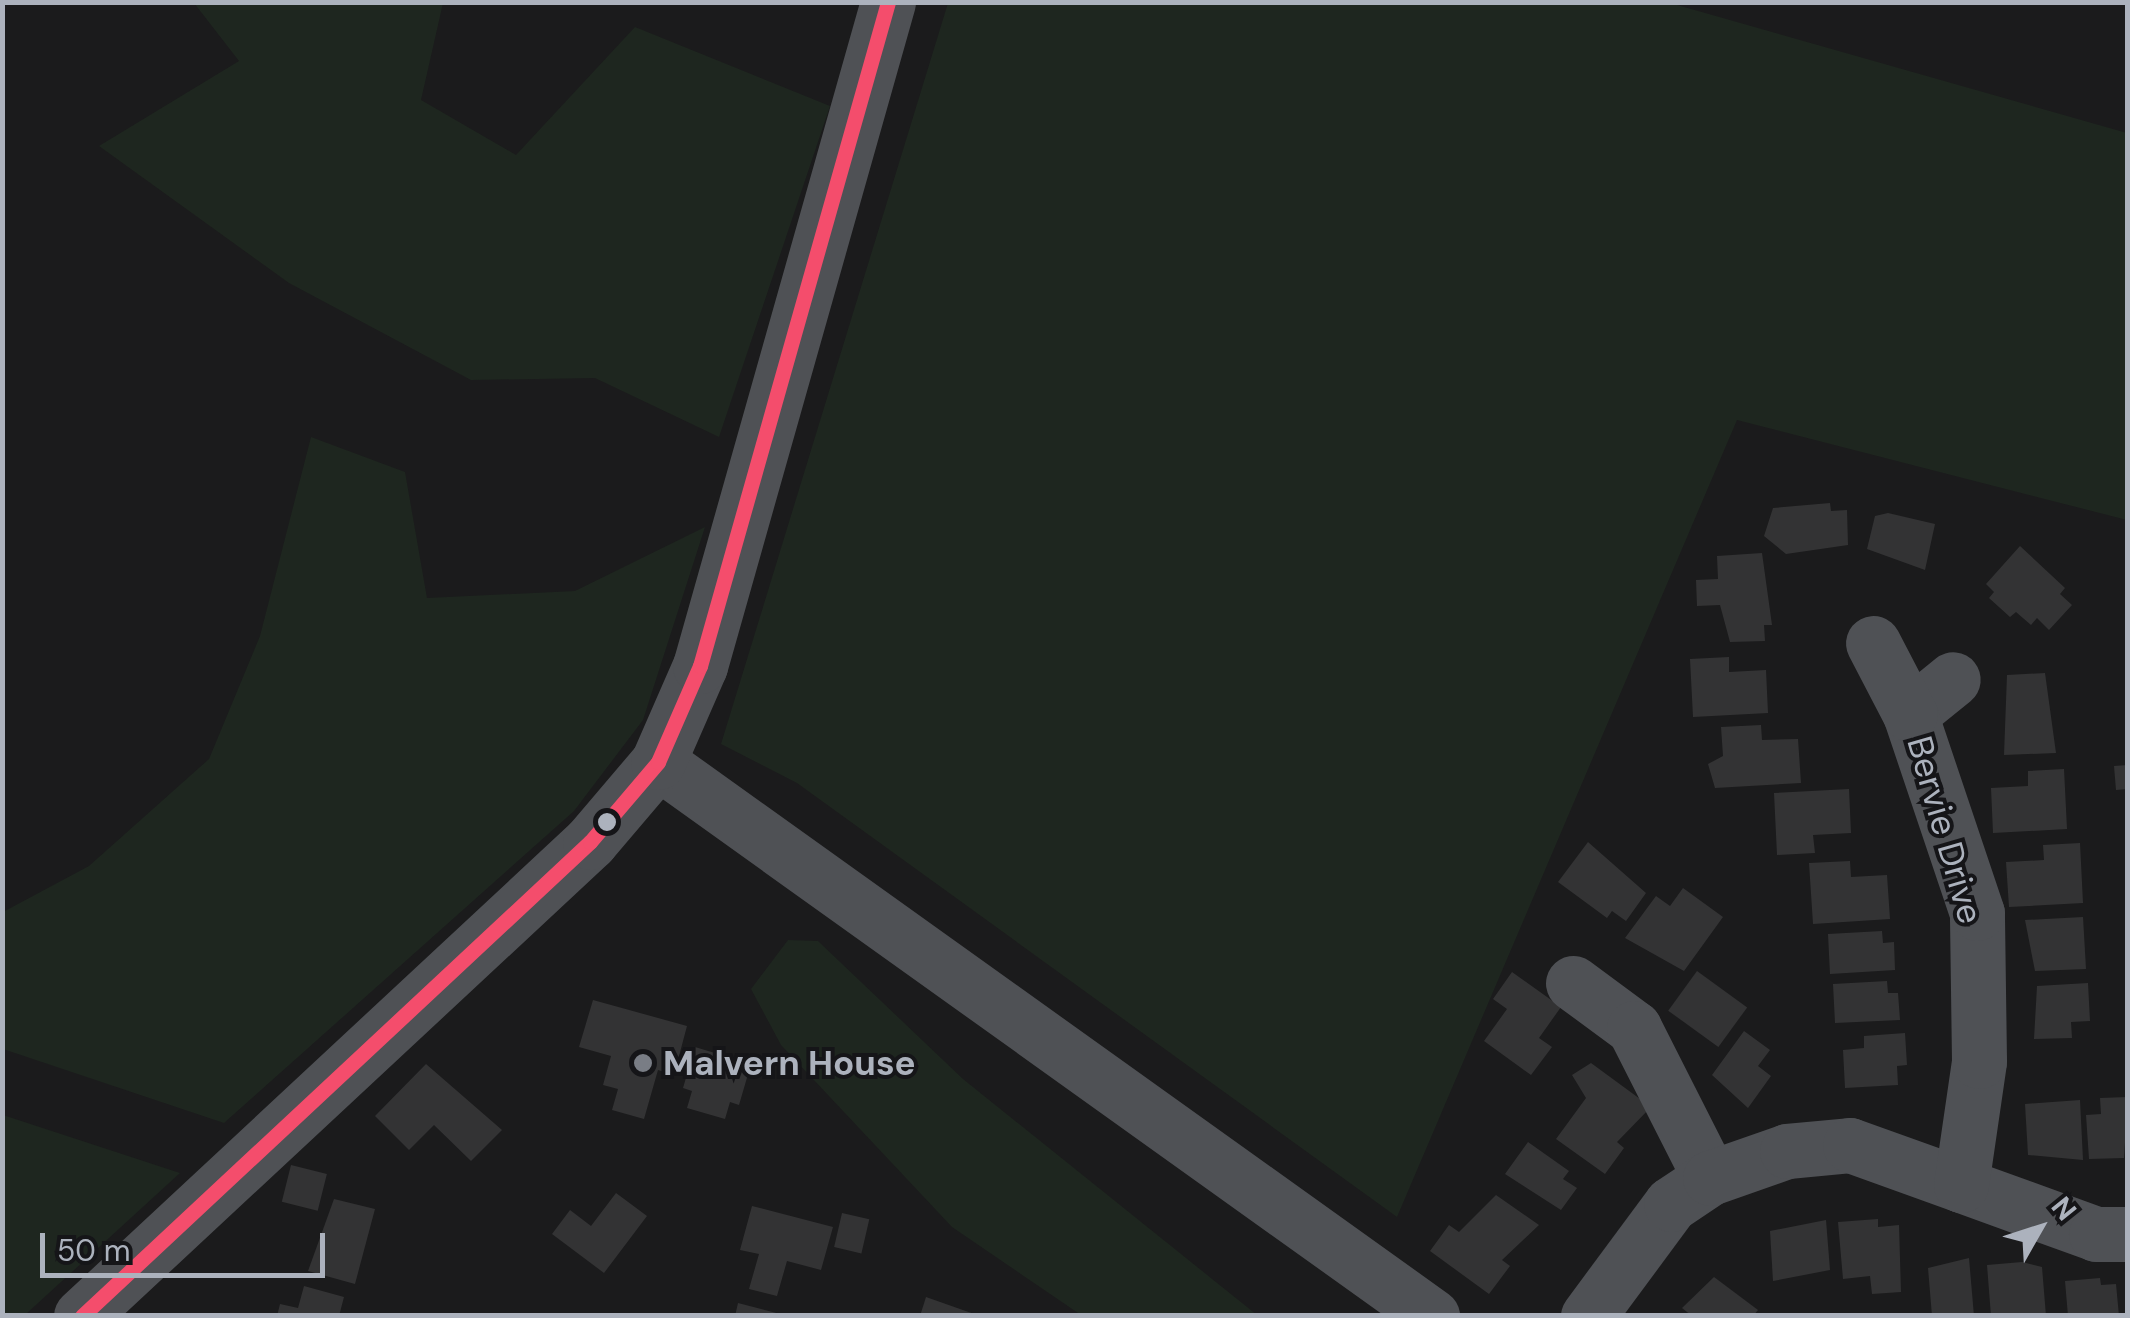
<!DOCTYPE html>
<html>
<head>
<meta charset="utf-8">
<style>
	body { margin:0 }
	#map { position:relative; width:2130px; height:1318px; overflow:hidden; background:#1b1b1c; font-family:"DM Sans",sans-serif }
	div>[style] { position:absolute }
	.green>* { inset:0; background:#1e261f }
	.building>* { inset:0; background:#333334; transform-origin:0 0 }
	.minor>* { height:55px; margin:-27.5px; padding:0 27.5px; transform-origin:27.5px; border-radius:27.5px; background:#4f5155 }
	.bus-1>* { height:15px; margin:-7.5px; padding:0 7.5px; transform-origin:7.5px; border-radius:7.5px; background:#f44d6c }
	.dots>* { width:28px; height:28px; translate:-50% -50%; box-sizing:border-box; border:5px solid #151518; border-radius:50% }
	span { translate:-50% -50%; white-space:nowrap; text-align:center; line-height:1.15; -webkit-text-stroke:8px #151518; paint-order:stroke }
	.street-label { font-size:35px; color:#acb2bd }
	.poi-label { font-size:35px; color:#acb2bd; font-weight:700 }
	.left { translate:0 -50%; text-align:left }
	.frame { position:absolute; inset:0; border:5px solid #acb2bd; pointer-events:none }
	.north { position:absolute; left:1990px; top:1178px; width:100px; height:100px; -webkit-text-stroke:8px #151518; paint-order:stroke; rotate:51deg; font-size:28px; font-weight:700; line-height:40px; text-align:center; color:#acb2bd }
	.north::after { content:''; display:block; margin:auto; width:35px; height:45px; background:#acb2bd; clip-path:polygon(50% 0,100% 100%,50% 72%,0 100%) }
	.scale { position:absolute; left:40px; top:1233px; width:285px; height:45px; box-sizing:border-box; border:5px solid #acb2bd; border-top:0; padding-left:12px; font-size:30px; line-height:35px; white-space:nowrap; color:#acb2bd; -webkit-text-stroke:8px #151518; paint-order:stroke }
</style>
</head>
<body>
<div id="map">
	<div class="green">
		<div style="clip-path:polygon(194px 3px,443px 3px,421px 100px,516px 155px,635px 27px,830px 106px,719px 437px,595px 378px,471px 380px,289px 283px,99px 146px,239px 61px)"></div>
		<div style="clip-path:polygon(948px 3px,1670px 3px,2127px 133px,2127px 520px,1737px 420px,1397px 1217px,797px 783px,721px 744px)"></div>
		<div style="clip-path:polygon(311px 437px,405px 472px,427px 598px,575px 591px,705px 527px,643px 720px,574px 811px,224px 1123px,3px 1049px,3px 912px,89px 866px,209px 759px,260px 636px)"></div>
		<div style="clip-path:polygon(788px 940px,818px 941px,963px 1079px,1257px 1315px,1081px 1315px,952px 1227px,781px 1045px,751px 989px)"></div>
		<div style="clip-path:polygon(3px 1115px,180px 1173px,25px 1315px,3px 1315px)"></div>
	</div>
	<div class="building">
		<div style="clip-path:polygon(1830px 503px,1831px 511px,1847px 510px,1848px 545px,1786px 554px,1764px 536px,1773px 508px)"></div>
		<div style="clip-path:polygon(1888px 513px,1935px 524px,1925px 570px,1867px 549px,1875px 516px)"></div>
		<div style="clip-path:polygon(2020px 546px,2065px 588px,2060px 594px,2072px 605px,2049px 630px,2037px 618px,2031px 625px,2016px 612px,2010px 617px,1989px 598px,1994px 592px,1986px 584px)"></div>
		<div style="clip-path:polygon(1762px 553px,1772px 625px,1764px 625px,1765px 641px,1730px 642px,1720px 605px,1697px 606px,1696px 580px,1718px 579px,1717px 556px)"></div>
		<div style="clip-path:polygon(1729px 657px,1729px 672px,1766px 670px,1768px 713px,1693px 717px,1690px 659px)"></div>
		<div style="clip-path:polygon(2045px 673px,2056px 753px,2004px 755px,2007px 675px)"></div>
		<div style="clip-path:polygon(1761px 725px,1762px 740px,1798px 739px,1801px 783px,1715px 788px,1708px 764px,1723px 756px,1721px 727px)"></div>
		<div style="clip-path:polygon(2128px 765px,2128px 789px,2116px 790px,2114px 766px)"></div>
		<div style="clip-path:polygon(2064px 769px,2067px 829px,1993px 833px,1991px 788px,2028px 786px,2028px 771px)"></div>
		<div style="clip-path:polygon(1849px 789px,1851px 833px,1813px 835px,1815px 853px,1777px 855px,1774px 793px)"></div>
		<div style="clip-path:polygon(1588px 842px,1646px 893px,1626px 921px,1612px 911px,1607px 918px,1558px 882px)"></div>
		<div style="clip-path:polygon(2080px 843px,2083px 903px,2009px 907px,2006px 862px,2044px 860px,2043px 845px)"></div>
		<div style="clip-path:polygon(1850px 861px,1851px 877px,1887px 875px,1890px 919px,1813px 924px,1809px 863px)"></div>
		<div style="clip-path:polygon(1683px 888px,1723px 917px,1684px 971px,1625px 938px,1656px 896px,1670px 906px)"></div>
		<div style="clip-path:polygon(2083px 917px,2086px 969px,2035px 971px,2025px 920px)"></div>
		<div style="clip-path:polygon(1882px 931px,1883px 943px,1894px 942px,1895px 970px,1830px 974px,1828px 934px)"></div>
		<div style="left:1697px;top:971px;width:62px;height:49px;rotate:36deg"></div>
		<div style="clip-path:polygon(1512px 972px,1561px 1007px,1539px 1038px,1552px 1047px,1531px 1075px,1484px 1041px,1507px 1009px,1493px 999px)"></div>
		<div style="clip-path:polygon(1887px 981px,1888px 993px,1898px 993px,1900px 1020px,1835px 1023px,1833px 984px)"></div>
		<div style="clip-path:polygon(2088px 983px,2090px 1021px,2071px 1022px,2072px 1038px,2034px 1039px,2037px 986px)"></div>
		<div style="clip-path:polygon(593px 1000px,687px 1026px,674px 1075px,658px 1070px,644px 1119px,612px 1110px,618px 1089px,603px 1085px,611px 1056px,579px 1047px)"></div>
		<div style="clip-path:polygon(1744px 1031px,1770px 1050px,1758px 1066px,1771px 1076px,1748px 1108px,1712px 1075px)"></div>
		<div style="clip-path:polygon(1905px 1033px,1907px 1065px,1897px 1066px,1898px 1085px,1845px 1088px,1843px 1050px,1864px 1048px,1864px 1036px)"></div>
		<div style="clip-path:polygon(695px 1047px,751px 1064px,739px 1105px,730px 1102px,725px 1119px,687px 1108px,692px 1091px,683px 1088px)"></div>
		<div style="clip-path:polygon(1591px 1063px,1651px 1107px,1617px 1142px,1624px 1148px,1605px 1174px,1556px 1139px,1586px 1098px,1572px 1075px)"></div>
		<div style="clip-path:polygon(426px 1064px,502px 1130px,471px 1161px,434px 1125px,409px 1150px,375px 1116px)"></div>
		<div style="clip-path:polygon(2128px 1097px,2124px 1158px,2089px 1159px,2086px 1115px,2101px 1114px,2100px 1098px)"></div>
		<div style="clip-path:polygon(2080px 1100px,2083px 1160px,2028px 1155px,2025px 1104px)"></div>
		<div style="clip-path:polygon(1528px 1142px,1569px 1171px,1563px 1179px,1577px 1188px,1561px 1210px,1505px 1174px)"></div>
		<div style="left:291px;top:1165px;width:37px;height:38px;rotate:14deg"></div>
		<div style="clip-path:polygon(616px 1193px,647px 1216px,604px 1273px,552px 1234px,570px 1210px,591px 1226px)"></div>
		<div style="clip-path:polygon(1496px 1195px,1539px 1225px,1502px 1260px,1510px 1266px,1489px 1294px,1430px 1251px,1449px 1225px,1459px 1232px)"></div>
		<div style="clip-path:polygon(334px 1199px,375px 1209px,355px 1284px,308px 1271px)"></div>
		<div style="clip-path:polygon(752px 1206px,833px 1227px,821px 1270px,787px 1261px,777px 1296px,749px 1289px,759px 1254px,740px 1250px)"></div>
		<div style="left:842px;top:1213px;width:28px;height:35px;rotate:13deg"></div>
		<div style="clip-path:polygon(1878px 1219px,1878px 1227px,1899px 1225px,1901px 1292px,1872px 1294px,1870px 1276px,1843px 1279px,1838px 1222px)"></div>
		<div style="clip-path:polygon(1826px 1220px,1830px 1270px,1773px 1281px,1770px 1231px)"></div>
		<div style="clip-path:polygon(1969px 1258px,1974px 1316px,1932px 1316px,1928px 1268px)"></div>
		<div style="clip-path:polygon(2022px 1262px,2042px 1267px,2046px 1316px,1991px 1316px,1987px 1265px)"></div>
		<div style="clip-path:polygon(1714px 1277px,1758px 1310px,1753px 1316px,1692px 1316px,1682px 1308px)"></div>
		<div style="clip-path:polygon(2100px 1278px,2101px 1285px,2116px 1284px,2119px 1316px,2068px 1316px,2065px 1281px)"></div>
		<div style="clip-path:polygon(304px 1286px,344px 1297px,339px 1316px,277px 1316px,280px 1304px,298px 1308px)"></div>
		<div style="clip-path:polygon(926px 1297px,977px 1315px,976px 1316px,920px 1316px)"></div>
		<div style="clip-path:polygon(738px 1303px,780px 1314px,780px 1316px,735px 1316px)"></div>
	</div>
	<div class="minor">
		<div style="left:1910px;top:714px;width:55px;rotate:-39.1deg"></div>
		<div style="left:658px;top:762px;width:952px;rotate:35.59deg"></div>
		<div style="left:1573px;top:983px;width:76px;rotate:36.4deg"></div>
		<div style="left:1634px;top:1028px;width:168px;rotate:63.1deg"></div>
		<div style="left:1961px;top:1185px;width:144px;rotate:19.9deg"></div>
		<div style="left:2096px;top:1234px;width:32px"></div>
		<div style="left:81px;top:1316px;width:696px;rotate:-42.96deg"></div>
		<div style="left:590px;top:842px;width:105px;rotate:-49.6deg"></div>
		<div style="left:658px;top:762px;width:105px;rotate:-66.4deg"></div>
		<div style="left:700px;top:666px;width:690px;rotate:-74.19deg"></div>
		<div style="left:1588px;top:1316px;width:139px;rotate:-53.5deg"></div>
		<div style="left:1671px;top:1204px;width:47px;rotate:-33.7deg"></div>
		<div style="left:1710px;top:1178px;width:82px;rotate:-19.3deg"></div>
		<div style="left:1787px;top:1151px;width:63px;rotate:-5.4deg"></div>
		<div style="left:1850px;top:1145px;width:118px;rotate:19.8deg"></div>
		<div style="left:1961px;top:1185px;width:125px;rotate:-81.7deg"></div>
		<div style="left:1979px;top:1061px;width:148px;rotate:-90.8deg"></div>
		<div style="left:1977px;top:913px;width:210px;rotate:-108.6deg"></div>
		<div style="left:1910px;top:714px;width:80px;rotate:-117.5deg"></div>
	</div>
	<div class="bus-1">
		<div style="left:82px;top:1316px;width:695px;rotate:-43.02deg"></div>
		<div style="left:590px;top:842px;width:105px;rotate:-49.6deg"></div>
		<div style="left:658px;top:762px;width:105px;rotate:-66.4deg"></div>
		<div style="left:700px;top:666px;width:690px;rotate:-74.19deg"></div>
	</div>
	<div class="dots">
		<div style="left:607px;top:822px;background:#acb2bd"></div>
		<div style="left:643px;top:1063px;background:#797d85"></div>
	</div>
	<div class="street-label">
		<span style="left:1945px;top:830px;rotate:74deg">Bervie Drive</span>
	</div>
	<div class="poi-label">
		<span class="left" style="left:663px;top:1063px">Malvern House</span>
	</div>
	<div class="frame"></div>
	<div class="north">N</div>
	<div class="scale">50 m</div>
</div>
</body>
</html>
